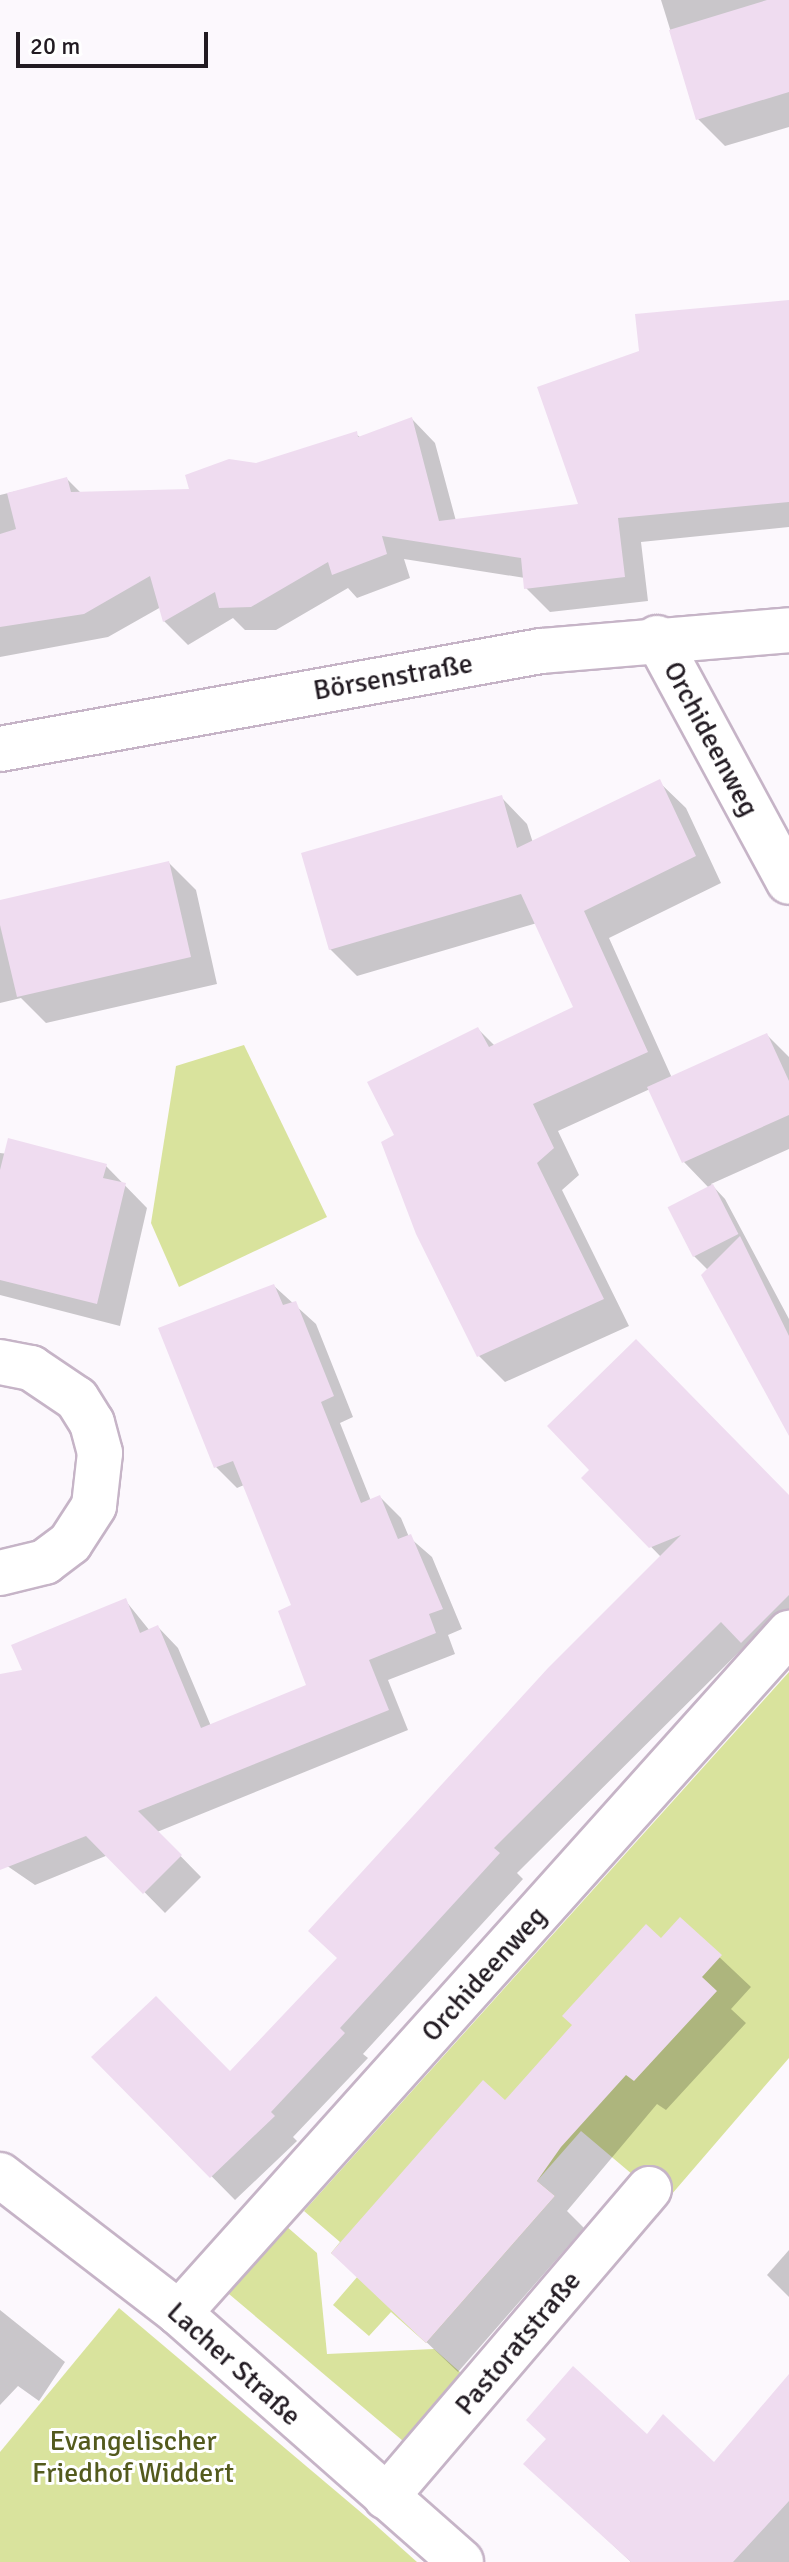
<!DOCTYPE html>
<html>
<head>
<meta charset="utf-8">
<style>
	body { margin:0 }
	#map { position:relative; width:789px; height:2562px; overflow:hidden; background:#fcf8fd; font-family:Signika,sans-serif }
	div>[style] { position:absolute }
	.green>* { inset:0; background:#d9e39d }
	.shadow>* { inset:0; background:#0003 }
	.building>* { inset:0; background:#efdcf0; transform-origin:0 0 }
	.roads { filter:drop-shadow(2px 0 #c6b4c7) drop-shadow(-2px 0 #c6b4c7) drop-shadow(0 2px #c6b4c7) drop-shadow(0 -2px #c6b4c7) }
	.street>* { height:44px; margin:-22px; padding:0 22px; transform-origin:22px; border-radius:22px; background:#fff }
	.secondary>* { height:44px; margin:-22px; padding:0 22px; transform-origin:22px; border-radius:22px; background:#fff }
	span { translate:-50% -50%; white-space:nowrap; text-align:center; line-height:1.15; -webkit-text-stroke:6px #fff; paint-order:stroke }
	.street-label { font-size:28px; color:#221b22 }
	.park-label { font-size:28px; color:#535a1d }
	.scale { position:absolute; left:16px; top:32px; width:192px; height:36px; box-sizing:border-box; border:4px solid #221b22; border-top:0; padding-left:10px; font-size:24px; line-height:28px; white-space:nowrap; color:#221b22; -webkit-text-stroke:6px #fff; paint-order:stroke }
</style>
</head>
<body>
<div id="map">
	<div class="green">
		<div style="clip-path:polygon(244px 1045px,327px 1217px,179px 1287px,151px 1223px,176px 1066px)"></div>
		<div style="clip-path:polygon(789px 1672px,789px 2058px,665px 2202px,581px 2131px,537px 2181px,555px 2196px,426px 2343px,391px 2312px,369px 2336px,333px 2305px,358px 2276px,331px 2253px,340px 2242px,304px 2211px)"></div>
		<div style="clip-path:polygon(270px 2212px,317px 2253px,327px 2354px,434px 2349px,479px 2389px,422px 2457px,210px 2278px)"></div>
		<div style="clip-path:polygon(119px 2308px,370px 2520px,417px 2562px,0 2562px,0 2452px)"></div>
	</div>
	<div class="shadow">
		<div style="clip-path:polygon(661px 0,789px 0,789px 127px,725px 146px,698px 119px)"></div>
		<div style="clip-path:polygon(789px 302px,789px 527px,641px 542px,648px 601px,550px 612px,526px 588px,525px 578px,404px 559px,410px 578px,357px 598px,348px 588px,276px 630px,245px 630px,233px 618px,188px 645px,164px 621px,161px 607px,108px 637px,0 657px,0 495px,67px 479px,81px 493px,191px 491px,257px 465px,356px 434px,361px 438px,412px 419px,435px 443px,456px 521px,581px 506px)"></div>
		<div style="clip-path:polygon(659px 782px,686px 808px,721px 883px,609px 938px,672px 1078px,767px 1035px,789px 1057px,789px 1149px,711px 1184px,725px 1199px,789px 1319px,789px 1431px,708px 1270px,694px 1256px,709px 1188px,684px 1162px,650px 1089px,558px 1131px,579px 1175px,562px 1190px,629px 1326px,505px 1382px,479px 1356px,396px 1136px,478px 1029px,495px 1046px,576px 1008px,537px 923px,357px 976px,330px 949px,501px 797px,527px 824px,533px 843px)"></div>
		<div style="clip-path:polygon(169px 863px,196px 890px,217px 984px,46px 1023px,21px 998px,0 1003px,0 902px)"></div>
		<div style="clip-path:polygon(0 1153px,106px 1166px,147px 1208px,120px 1326px,0 1295px)"></div>
		<div style="clip-path:polygon(274px 1286px,316px 1324px,353px 1417px,340px 1423px,371px 1501px,380px 1497px,401px 1518px,409px 1537px,432px 1557px,462px 1629px,448px 1635px,455px 1654px,388px 1680px,408px 1730px,157px 1832px,201px 1877px,165px 1913px,108px 1855px,35px 1885px,0 1861px,0 1811px,125px 1600px,150px 1631px,158px 1627px,178px 1648px,211px 1726px,308px 1686px,294px 1606px,244px 1485px,237px 1488px,216px 1467px,160px 1329px)"></div>
		<div style="clip-path:polygon(584px 1478px,789px 1497px,789px 1643px,766px 1665px,746px 1645px,517px 1873px,523px 1879px,363px 2054px,368px 2058px,293px 2137px,297px 2141px,235px 2200px,94px 2057px,231px 2074px,339px 1959px,662px 1558px)"></div>
		<div style="clip-path:polygon(680px 1920px,751px 1987px,731px 2009px,746px 2023px,666px 2110px,657px 2104px,567px 2211px,584px 2228px,458px 2372px,364px 2283px,505px 2103px)"></div>
		<div style="clip-path:polygon(789px 2250px,789px 2297px,767px 2275px)"></div>
		<div style="clip-path:polygon(0 2310px,65px 2362px,39px 2401px,18px 2386px,0 2405px)"></div>
		<div style="clip-path:polygon(789px 2377px,789px 2562px,631px 2562px,526px 2464px,647px 2436px,714px 2464px)"></div>
	</div>
	<div class="building">
		<div style="clip-path:polygon(767px 0,789px 0,789px 92px,696px 120px,669px 30px)"></div>
		<div style="clip-path:polygon(789px 300px,789px 502px,618px 518px,625px 577px,524px 589px,521px 558px,382px 536px,387px 554px,332px 575px,328px 562px,251px 607px,219px 608px,215px 592px,163px 622px,150px 576px,84px 614px,0 627px,0 534px,16px 529px,7px 493px,67px 477px,71px 492px,189px 489px,185px 475px,229px 459px,256px 463px,357px 431px,358px 437px,412px 417px,439px 521px,578px 504px,537px 387px,639px 351px,635px 314px)"></div>
		<div style="clip-path:polygon(660px 779px,696px 856px,584px 911px,648px 1052px,533px 1104px,554px 1148px,537px 1163px,604px 1299px,477px 1357px,416px 1234px,381px 1142px,394px 1135px,367px 1082px,478px 1027px,489px 1047px,573px 1007px,521px 894px,329px 950px,301px 853px,502px 795px,517px 848px)"></div>
		<div style="clip-path:polygon(169px 861px,191px 957px,17px 997px,0 925px,0 900px)"></div>
		<div style="clip-path:polygon(767px 1033px,789px 1081px,789px 1115px,682px 1163px,647px 1087px)"></div>
		<div style="clip-path:polygon(8px 1138px,107px 1164px,103px 1178px,126px 1183px,97px 1304px,0 1280px,0 1170px)"></div>
		<div style="left:713px;top:1184px;width:56px;height:51px;rotate:63deg"></div>
		<div style="clip-path:polygon(740px 1236px,789px 1336px,789px 1436px,701px 1275px)"></div>
		<div style="clip-path:polygon(274px 1284px,283px 1305px,296px 1301px,334px 1396px,321px 1402px,361px 1503px,380px 1495px,398px 1539px,411px 1534px,443px 1609px,429px 1614px,436px 1633px,369px 1660px,389px 1710px,138px 1811px,182px 1855px,143px 1894px,86px 1836px,0 1870px,0 1674px,22px 1670px,11px 1645px,126px 1598px,140px 1633px,158px 1625px,201px 1728px,306px 1685px,278px 1611px,291px 1605px,233px 1461px,214px 1468px,158px 1328px)"></div>
		<div style="clip-path:polygon(636px 1339px,789px 1495px,789px 1595px,741px 1643px,721px 1622px,494px 1848px,500px 1853px,340px 2028px,345px 2033px,271px 2112px,275px 2116px,210px 2178px,91px 2057px,156px 1996px,230px 2071px,337px 1958px,308px 1931px,548px 1668px,681px 1535px,649px 1548px,581px 1478px,589px 1470px,547px 1426px)"></div>
		<div style="clip-path:polygon(680px 1917px,722px 1955px,702px 1977px,717px 1991px,634px 2081px,626px 2075px,561px 2147px,537px 2181px,555px 2196px,426px 2343px,331px 2253px,483px 2080px,505px 2100px,572px 2025px,562px 2016px,646px 1924px,661px 1938px)"></div>
		<div style="clip-path:polygon(573px 2366px,647px 2434px,663px 2414px,714px 2462px,789px 2374px,789px 2501px,733px 2562px,631px 2562px,523px 2464px,546px 2439px,526px 2420px)"></div>
	</div>
	<div class="roads">
		<div class="street">
			<div style="left:657px;top:638px;width:277px;rotate:61.6deg"></div>
			<div style="left:0;top:749px;width:550px;rotate:-10.27deg"></div>
			<div style="left:541px;top:651px;width:249px;rotate:-4.8deg"></div>
			<div style="left:0;top:1362px;width:32px;rotate:11deg"></div>
			<div style="left:31px;top:1368px;width:55px;rotate:34deg"></div>
			<div style="left:77px;top:1399px;width:28px;rotate:58deg"></div>
			<div style="left:92px;top:1423px;width:31px;rotate:75deg"></div>
			<div style="left:100px;top:1453px;width:53px;rotate:96.5deg"></div>
			<div style="left:94px;top:1506px;width:44px;rotate:123deg"></div>
			<div style="left:70px;top:1543px;width:31px;rotate:143deg"></div>
			<div style="left:45px;top:1562px;width:46px;rotate:166.3deg"></div>
			<div style="left:179px;top:2313px;width:914px;rotate:-48.11deg"></div>
			<div style="left:386px;top:2497px;width:405px;rotate:-49.5deg"></div>
		</div>
		<div class="secondary">
			<div style="left:0;top:2175px;width:226px;rotate:37.6deg"></div>
			<div style="left:179px;top:2313px;width:376px;rotate:41.4deg"></div>
		</div>
	</div>
	<div class="street-label">
		<span style="left:393px;top:677px;rotate:-10deg">Börsenstraße</span>
		<span style="left:711px;top:739px;rotate:62deg">Orchideenweg</span>
		<span style="left:484px;top:1974px;rotate:-48deg">Orchideenweg</span>
		<span style="left:518px;top:2343px;rotate:-50deg">Pastoratstraße</span>
		<span style="left:234px;top:2364px;rotate:42deg">Lacher Straße</span>
	</div>
	<div class="park-label">
		<span style="left:133px;top:2457px">Evangelischer<br>Friedhof Widdert</span>
	</div>
	<div class="scale">20 m</div>
</div>
</body>
</html>
